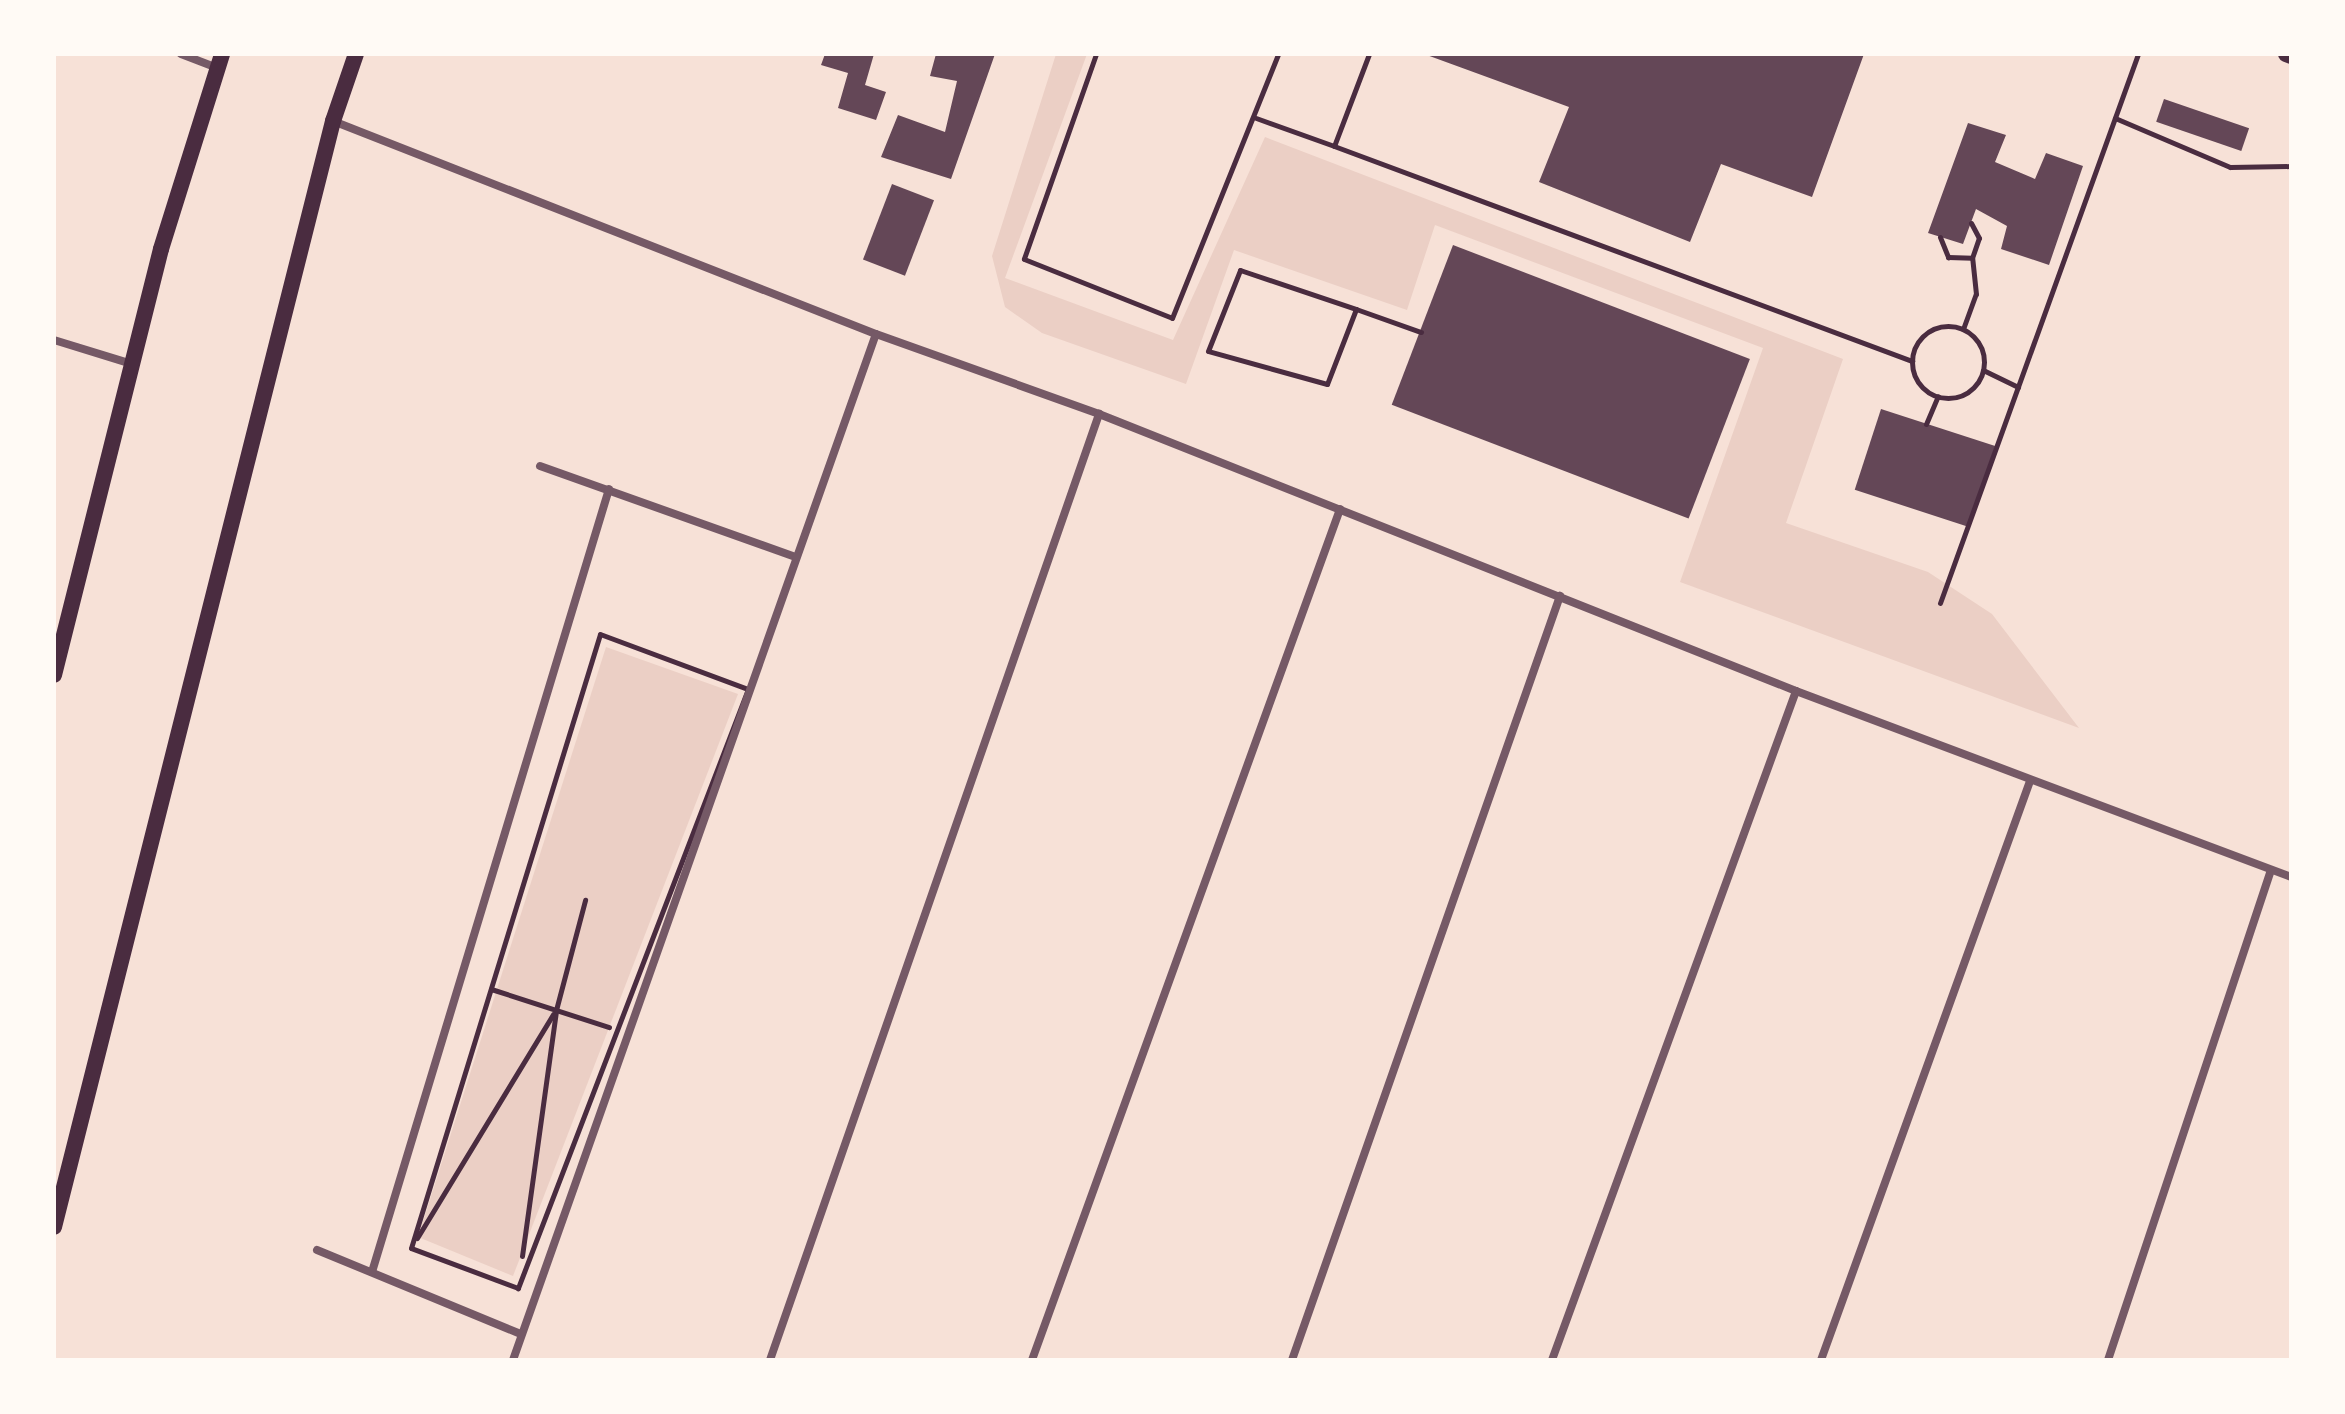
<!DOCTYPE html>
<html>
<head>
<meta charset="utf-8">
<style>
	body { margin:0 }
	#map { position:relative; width:2345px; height:1414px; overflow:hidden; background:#f7e1d7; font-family:"PT Serif",serif }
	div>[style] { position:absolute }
	.green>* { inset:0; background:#ebcfc5 }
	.building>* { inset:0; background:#644757; transform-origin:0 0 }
	.path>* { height:5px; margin:-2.5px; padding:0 2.5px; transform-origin:2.5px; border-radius:2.5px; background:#4a2c40 }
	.path>.ring { margin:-2.5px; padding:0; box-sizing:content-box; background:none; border:5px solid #4a2c40; border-radius:50% }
	.minor>* { height:8px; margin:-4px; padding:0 4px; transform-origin:4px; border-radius:4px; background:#755966 }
	.secondary>* { height:16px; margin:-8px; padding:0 8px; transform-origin:8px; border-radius:8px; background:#4a2c40 }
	span { translate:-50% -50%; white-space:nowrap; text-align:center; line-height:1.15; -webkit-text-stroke:8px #fffaf5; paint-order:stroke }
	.frame { position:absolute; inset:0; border:56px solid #fffaf5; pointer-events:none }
</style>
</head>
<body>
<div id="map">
	<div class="green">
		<div style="clip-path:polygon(1056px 54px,1087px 54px,1005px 278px,1173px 340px,1265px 137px,1843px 359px,1786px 523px,1928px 572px,1992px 614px,2079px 728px,1680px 582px,1763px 348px,1435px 225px,1407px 310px,1234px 250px,1186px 384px,1042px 333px,1005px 307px,992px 256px)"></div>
		<div style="clip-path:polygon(606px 647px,738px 694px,513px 1276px,418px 1237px)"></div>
	</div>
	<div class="building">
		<div style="clip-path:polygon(825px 54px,874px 54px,865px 85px,886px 92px,876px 120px,838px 108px,848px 73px,821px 65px)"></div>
		<div style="clip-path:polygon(936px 54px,995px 54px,951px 179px,881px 157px,898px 115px,945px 132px,957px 81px,930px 76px)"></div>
		<div style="clip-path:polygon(1424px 54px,1864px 54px,1812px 197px,1721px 164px,1690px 242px,1539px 182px,1569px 107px)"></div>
		<div style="left:2164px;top:99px;width:90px;height:24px;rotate:19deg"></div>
		<div style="clip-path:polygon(1968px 123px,2006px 135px,1995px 162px,2035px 179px,2046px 153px,2083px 166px,2049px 265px,2001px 249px,2007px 226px,1976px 209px,1963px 244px,1928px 233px)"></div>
		<div style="left:892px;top:184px;width:45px;height:81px;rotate:21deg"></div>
		<div style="left:1453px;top:245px;width:318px;height:171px;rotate:21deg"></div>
		<div style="left:1881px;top:409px;width:120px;height:85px;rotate:18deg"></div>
	</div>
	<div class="path">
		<div style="left:1096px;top:54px;width:217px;rotate:109.4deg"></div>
		<div style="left:1024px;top:259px;width:159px;rotate:21.7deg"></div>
		<div style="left:1172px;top:318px;width:284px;rotate:-68.1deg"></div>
		<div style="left:1369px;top:54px;width:98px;rotate:110.8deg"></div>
		<div style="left:1334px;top:146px;width:617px;rotate:20.4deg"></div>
		<div style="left:1256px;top:118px;width:83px;rotate:19.7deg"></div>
		<div style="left:2115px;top:118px;width:125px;rotate:23.1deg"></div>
		<div style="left:2230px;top:167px;width:61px;rotate:-0.9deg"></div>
		<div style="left:1940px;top:237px;width:22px;rotate:68deg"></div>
		<div style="left:1948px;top:257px;width:24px;rotate:2deg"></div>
		<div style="left:1972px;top:258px;width:21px;rotate:-71deg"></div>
		<div style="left:1979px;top:238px;width:17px;rotate:-118deg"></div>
		<div style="left:1356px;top:309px;width:80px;rotate:111.1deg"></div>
		<div style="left:1327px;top:384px;width:123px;rotate:-164.5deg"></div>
		<div style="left:1208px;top:351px;width:87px;rotate:-68.4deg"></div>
		<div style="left:1240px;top:270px;width:122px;rotate:18.6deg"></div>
		<div style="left:1356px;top:309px;width:69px;rotate:19.5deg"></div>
		<div class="ring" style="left:1912px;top:326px;width:67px;height:67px"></div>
		<div style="left:1963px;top:329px;width:37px;rotate:-70deg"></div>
		<div style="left:1976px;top:294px;width:36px;rotate:-96deg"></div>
		<div style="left:1983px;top:370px;width:39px;rotate:26deg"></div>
		<div style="left:1926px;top:424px;width:30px;rotate:-67deg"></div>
		<div style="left:1940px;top:603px;width:584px;rotate:-70.17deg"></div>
		<div style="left:600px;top:634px;width:158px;rotate:20.4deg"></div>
		<div style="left:748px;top:689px;width:642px;rotate:111.01deg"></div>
		<div style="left:518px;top:1288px;width:114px;rotate:-159.5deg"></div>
		<div style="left:411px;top:1248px;width:642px;rotate:-72.89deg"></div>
		<div style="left:491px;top:989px;width:124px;rotate:17.9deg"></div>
		<div style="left:417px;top:1238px;width:262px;rotate:-58.7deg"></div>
		<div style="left:522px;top:1256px;width:248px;rotate:-82.1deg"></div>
		<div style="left:556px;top:1010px;width:114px;rotate:-75.2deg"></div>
	</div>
	<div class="minor">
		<div style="left:181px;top:54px;width:39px;rotate:21deg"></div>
		<div style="left:333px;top:121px;width:583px;rotate:21.42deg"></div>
		<div style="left:876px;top:334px;width:237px;rotate:19.7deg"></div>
		<div style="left:1099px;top:414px;width:750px;rotate:21.67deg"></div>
		<div style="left:1796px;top:691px;width:529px;rotate:20.59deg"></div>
		<div style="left:54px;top:340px;width:82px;rotate:17.1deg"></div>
		<div style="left:540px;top:466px;width:272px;rotate:19.6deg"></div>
		<div style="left:317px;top:1250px;width:221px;rotate:22.4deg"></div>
		<div style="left:372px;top:1272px;width:818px;rotate:-73.16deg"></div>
		<div style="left:513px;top:1360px;width:1088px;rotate:-70.52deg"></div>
		<div style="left:770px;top:1360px;width:1002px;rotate:-70.82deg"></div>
		<div style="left:1032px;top:1360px;width:905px;rotate:-70.1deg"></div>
		<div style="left:1292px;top:1360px;width:810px;rotate:-70.67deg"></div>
		<div style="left:1552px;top:1360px;width:712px;rotate:-69.96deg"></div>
		<div style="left:1821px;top:1360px;width:616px;rotate:-70.15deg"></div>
		<div style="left:2108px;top:1360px;width:516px;rotate:-71.6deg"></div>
	</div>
	<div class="secondary">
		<div style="left:2286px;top:54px;width:5px;rotate:22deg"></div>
		<div style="left:54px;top:675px;width:439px;rotate:-75.9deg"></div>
		<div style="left:161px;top:249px;width:204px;rotate:-72.6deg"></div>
		<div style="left:54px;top:1227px;width:1141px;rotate:-75.84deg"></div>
		<div style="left:333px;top:121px;width:71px;rotate:-71.1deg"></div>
	</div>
	<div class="frame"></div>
</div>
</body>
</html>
